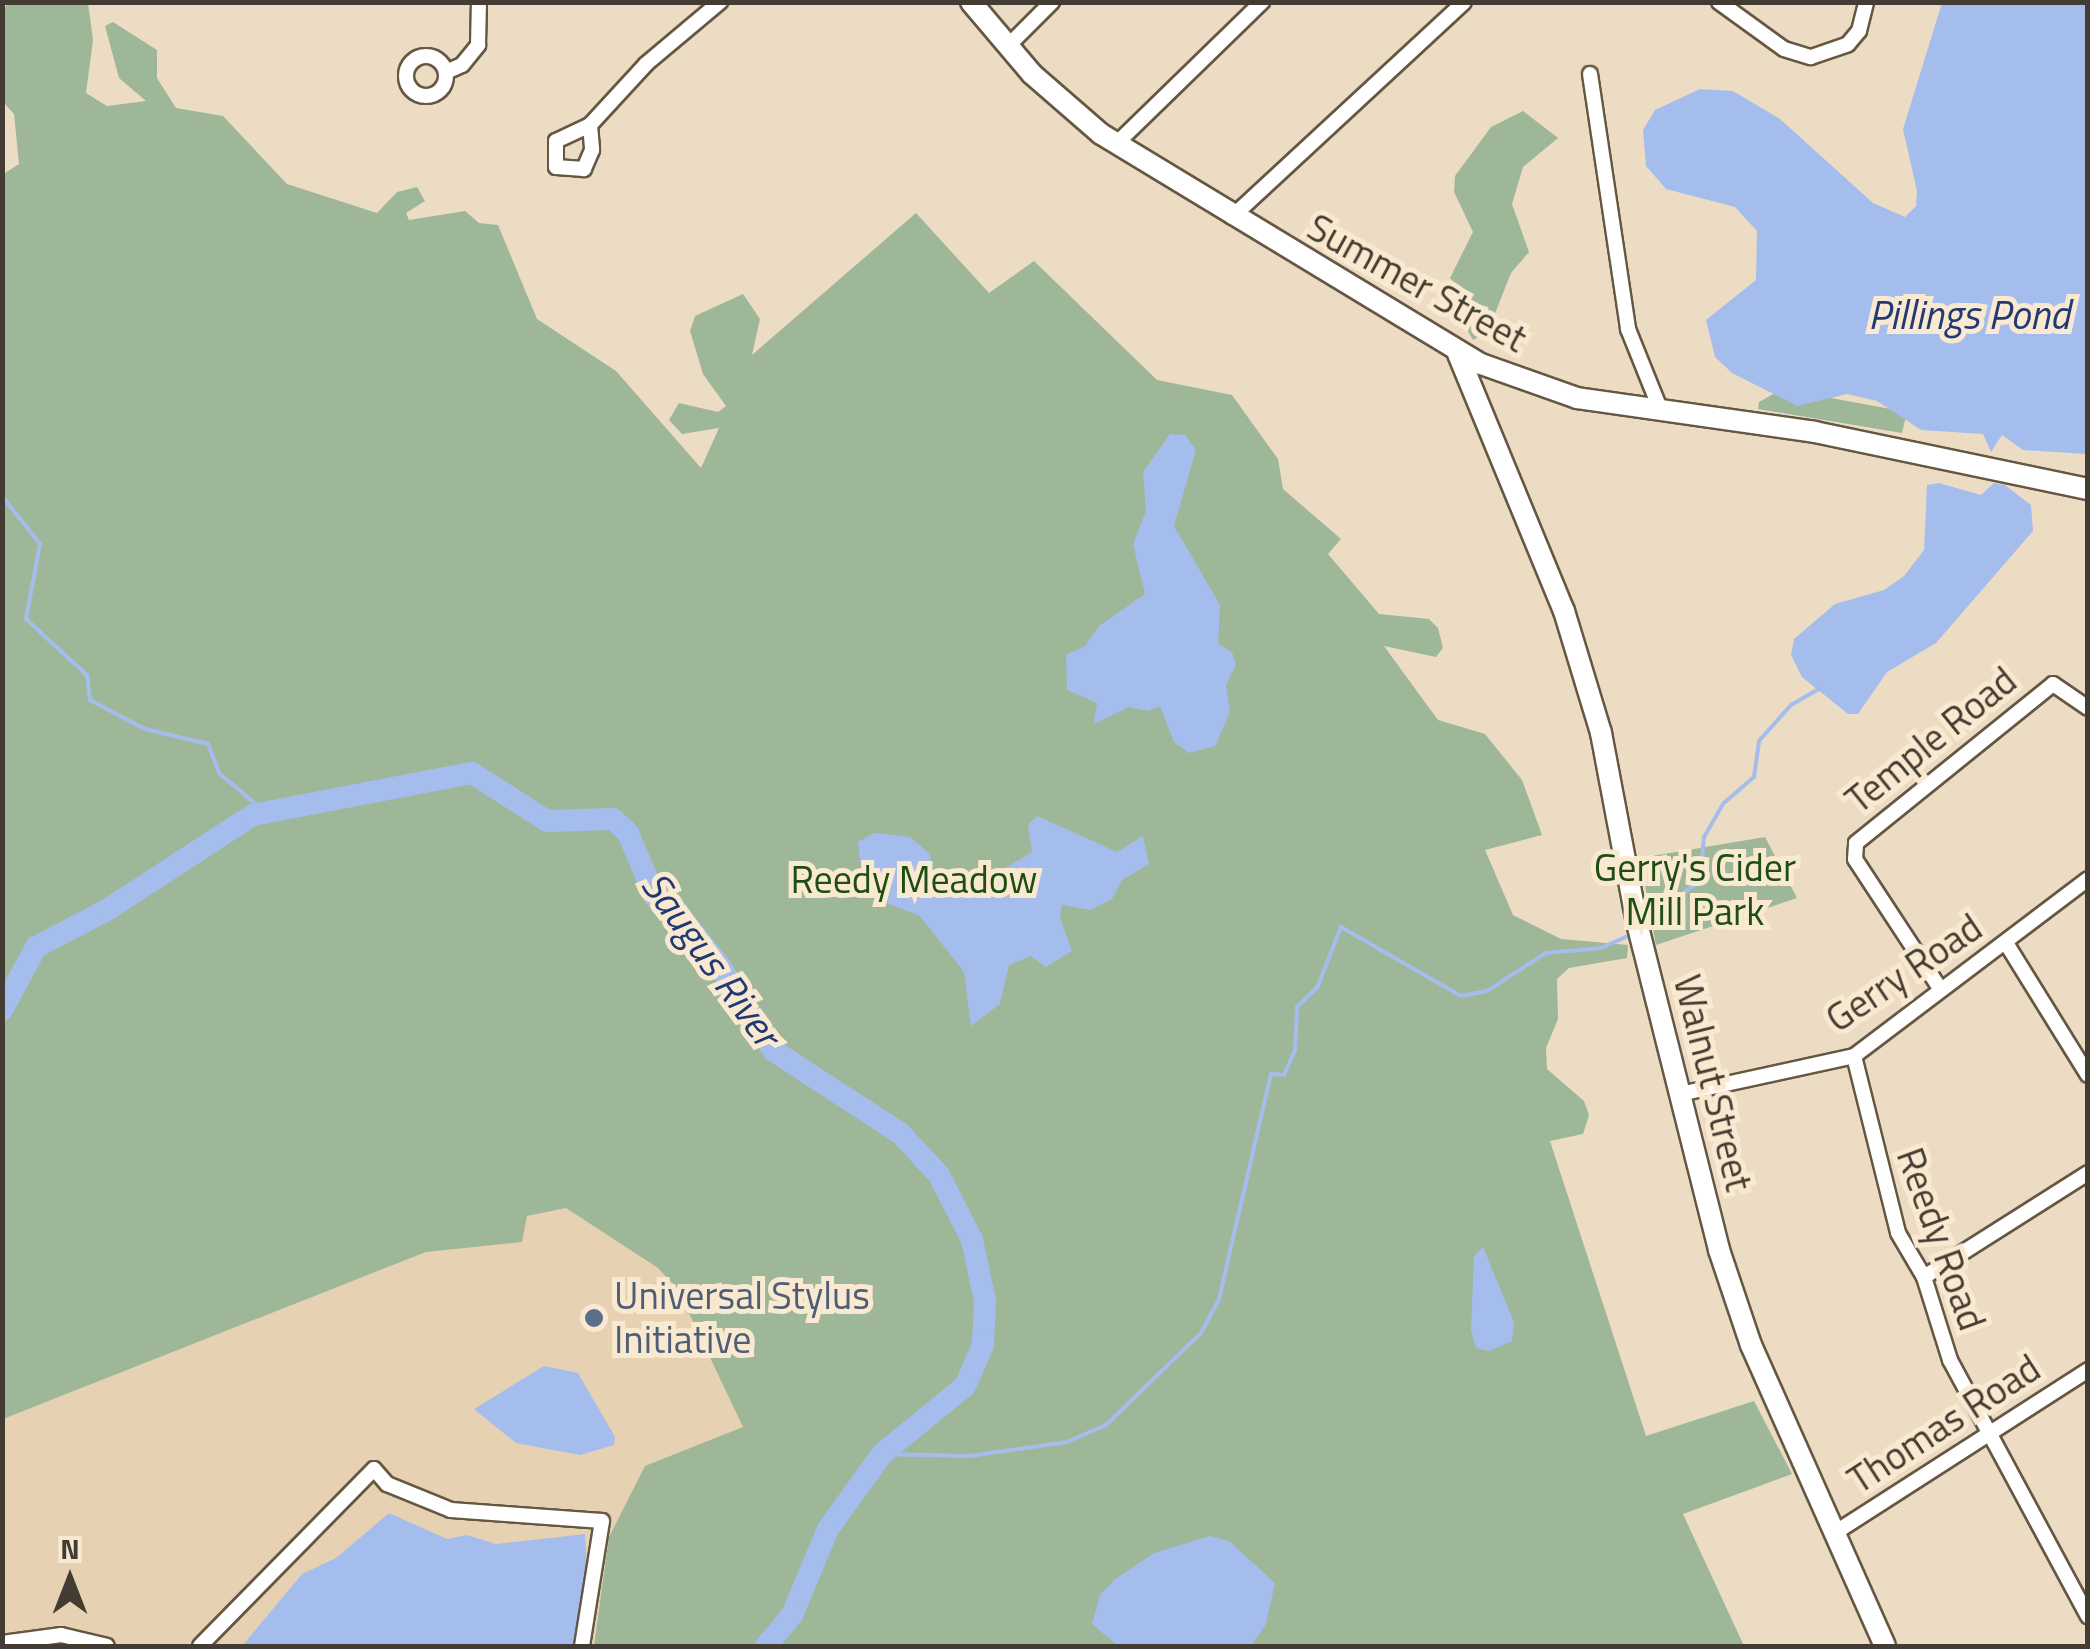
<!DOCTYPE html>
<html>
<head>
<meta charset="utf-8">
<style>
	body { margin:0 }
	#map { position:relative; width:2090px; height:1649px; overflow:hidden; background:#ecdcc4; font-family:"Titillium Web",sans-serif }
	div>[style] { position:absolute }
	.built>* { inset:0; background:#e6d1b3 }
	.green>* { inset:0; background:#9eb799 }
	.water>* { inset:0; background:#a5bded }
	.stream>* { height:4px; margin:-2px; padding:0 2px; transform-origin:2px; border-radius:2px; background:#a5bded }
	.river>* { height:22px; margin:-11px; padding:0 11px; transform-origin:11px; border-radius:11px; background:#a5bded }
	.roads { filter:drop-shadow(2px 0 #655742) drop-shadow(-2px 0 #655742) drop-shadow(0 2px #655742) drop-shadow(0 -2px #655742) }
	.street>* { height:14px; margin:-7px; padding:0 7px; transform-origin:7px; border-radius:7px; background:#fff }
	.street>.ring { margin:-7px; padding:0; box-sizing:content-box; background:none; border:14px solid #fff; border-radius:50% }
	.secondary>* { height:20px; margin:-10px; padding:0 10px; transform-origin:10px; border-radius:10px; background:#fff }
	.dots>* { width:28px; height:28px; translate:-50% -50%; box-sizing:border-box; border:5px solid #fae9d1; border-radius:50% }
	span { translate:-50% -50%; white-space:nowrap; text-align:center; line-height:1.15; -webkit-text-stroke:10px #fae9d1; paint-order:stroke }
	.street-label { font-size:38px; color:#423c32 }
	.park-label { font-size:38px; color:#1d4e13 }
	.service-label { font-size:38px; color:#4e5e75 }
	.left { translate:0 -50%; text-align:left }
	.water-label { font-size:40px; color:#223a74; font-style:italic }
	.frame { position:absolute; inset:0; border:5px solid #423c32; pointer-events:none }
	.north { position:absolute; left:20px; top:1529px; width:100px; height:100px; -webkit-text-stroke:8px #fae9d1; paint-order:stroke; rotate:0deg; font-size:28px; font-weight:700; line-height:40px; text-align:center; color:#423c32 }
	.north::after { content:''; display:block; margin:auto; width:35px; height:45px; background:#423c32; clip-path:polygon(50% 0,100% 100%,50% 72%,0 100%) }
</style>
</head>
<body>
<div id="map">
	<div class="built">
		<div style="clip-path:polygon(571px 1207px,678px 1276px,743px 1427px,606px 1646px,3px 1646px,3px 1419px,512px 1218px)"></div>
	</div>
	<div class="green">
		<div style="clip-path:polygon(9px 3px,88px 3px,93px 40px,86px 93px,107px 106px,146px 101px,119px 78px,105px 26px,113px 22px,157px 50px,157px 78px,176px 108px,223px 116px,287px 184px,377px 213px,397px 192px,417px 187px,425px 201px,406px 213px,409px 220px,465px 211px,479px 223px,498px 225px,537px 319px,616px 371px,701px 468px,719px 428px,682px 434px,669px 420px,679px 403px,718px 412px,726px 406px,703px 374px,690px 331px,695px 316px,743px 294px,760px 319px,752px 355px,916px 213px,989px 293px,1034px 261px,1157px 380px,1232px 395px,1278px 459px,1283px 489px,1341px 539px,1328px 554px,1379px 614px,1429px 619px,1438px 628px,1443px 648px,1436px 657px,1384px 646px,1438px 720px,1485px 734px,1522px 780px,1542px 835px,1485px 850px,1513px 915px,1561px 939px,1628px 945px,1627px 958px,1569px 968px,1557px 979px,1558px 1019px,1546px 1048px,1547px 1069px,1584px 1101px,1589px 1115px,1583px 1134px,1550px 1141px,1646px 1436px,1754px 1401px,1792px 1474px,1683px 1514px,1744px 1646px,594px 1646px,609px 1537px,645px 1466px,743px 1427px,677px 1288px,658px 1268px,566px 1208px,527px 1216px,522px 1242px,426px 1252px,3px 1419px,2px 175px,19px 164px,14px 114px,3px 102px,3px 9px)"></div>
		<div style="clip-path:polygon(1523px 111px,1558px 138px,1523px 167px,1512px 204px,1529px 252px,1511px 273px,1488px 331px,1473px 340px,1465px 326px,1469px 297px,1450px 278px,1473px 232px,1454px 192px,1455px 176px,1491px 127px)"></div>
		<div style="clip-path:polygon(1782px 389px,1907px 412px,1902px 433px,1758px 409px,1759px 402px)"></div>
		<div style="clip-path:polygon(1765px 837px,1797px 898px,1656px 945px,1640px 858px)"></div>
	</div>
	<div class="water">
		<div style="clip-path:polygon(1942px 3px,2087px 3px,2087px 454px,2023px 450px,2002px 435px,1991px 452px,1983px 434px,1921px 430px,1877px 401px,1847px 394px,1797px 406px,1732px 373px,1715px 357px,1706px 320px,1756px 280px,1757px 231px,1735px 207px,1666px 189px,1646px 166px,1643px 130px,1655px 110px,1700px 89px,1733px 91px,1780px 119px,1873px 203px,1905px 217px,1916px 206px,1917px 191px,1903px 129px)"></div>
		<div style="clip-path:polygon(1170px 434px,1185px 435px,1196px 450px,1174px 526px,1220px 605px,1218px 644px,1232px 652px,1236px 665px,1226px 685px,1230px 712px,1215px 746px,1189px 753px,1174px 742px,1160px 706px,1148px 711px,1129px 707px,1094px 724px,1097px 703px,1067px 690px,1066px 655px,1085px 646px,1099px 626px,1145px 594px,1133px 544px,1146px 511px,1143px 472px)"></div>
		<div style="clip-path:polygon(1939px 483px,1981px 495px,1994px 483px,2005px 485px,2031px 505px,2033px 531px,1936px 643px,1887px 672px,1858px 714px,1848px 714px,1802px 677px,1791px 655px,1794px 639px,1835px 604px,1884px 590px,1904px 576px,1924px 550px,1927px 485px)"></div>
		<div style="clip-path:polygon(1037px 816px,1117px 852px,1143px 836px,1149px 864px,1122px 880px,1112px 899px,1090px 910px,1062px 905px,1060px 918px,1072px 951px,1046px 967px,1031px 956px,1009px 965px,1000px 1004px,971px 1026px,964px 972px,920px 916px,864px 894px,858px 842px,874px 833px,910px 837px,930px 854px,932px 879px,989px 878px,1032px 852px,1028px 825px)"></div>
		<div style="clip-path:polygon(1483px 1247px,1514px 1322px,1512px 1341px,1489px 1351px,1476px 1348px,1471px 1330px,1474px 1256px)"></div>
		<div style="clip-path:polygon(544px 1366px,578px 1373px,615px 1437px,614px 1445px,580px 1455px,516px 1443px,474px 1409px)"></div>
		<div style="clip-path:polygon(389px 1513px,447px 1539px,467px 1535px,496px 1544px,585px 1534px,587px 1571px,574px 1646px,242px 1646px,302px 1574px,336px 1558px)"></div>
		<div style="clip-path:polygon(1210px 1536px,1229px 1541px,1275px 1583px,1266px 1624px,1251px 1646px,1118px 1646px,1092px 1624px,1100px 1595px,1115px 1579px,1154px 1553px)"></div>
	</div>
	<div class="stream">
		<div style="left:2px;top:496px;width:61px;rotate:51.6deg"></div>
		<div style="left:40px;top:544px;width:76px;rotate:100.6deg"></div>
		<div style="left:26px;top:619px;width:83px;rotate:42.6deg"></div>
		<div style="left:87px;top:675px;width:25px;rotate:83deg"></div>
		<div style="left:90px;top:700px;width:62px;rotate:27.8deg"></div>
		<div style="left:145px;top:729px;width:65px;rotate:13.4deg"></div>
		<div style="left:208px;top:744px;width:31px;rotate:69deg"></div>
		<div style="left:219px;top:773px;width:62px;rotate:40.4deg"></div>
		<div style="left:1645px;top:920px;width:67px;rotate:-35.3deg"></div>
		<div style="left:1700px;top:881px;width:44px;rotate:-84.8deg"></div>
		<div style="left:1704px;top:837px;width:39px;rotate:-60deg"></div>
		<div style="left:1724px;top:803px;width:40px;rotate:-41deg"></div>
		<div style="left:1754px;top:777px;width:36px;rotate:-82deg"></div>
		<div style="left:1759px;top:741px;width:48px;rotate:-48.4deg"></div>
		<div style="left:1791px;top:705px;width:34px;rotate:-30deg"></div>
		<div style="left:882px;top:1454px;width:87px;rotate:1.3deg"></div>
		<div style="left:969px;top:1456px;width:99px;rotate:-8.1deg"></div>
		<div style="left:1067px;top:1442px;width:43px;rotate:-23.6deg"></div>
		<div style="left:1106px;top:1425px;width:132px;rotate:-44.1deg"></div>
		<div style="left:1201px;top:1333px;width:38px;rotate:-62deg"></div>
		<div style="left:1219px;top:1299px;width:231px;rotate:-77deg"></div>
		<div style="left:1271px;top:1074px;width:13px;rotate:4deg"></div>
		<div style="left:1284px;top:1075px;width:27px;rotate:-66deg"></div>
		<div style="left:1295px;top:1050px;width:43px;rotate:-87.3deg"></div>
		<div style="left:1297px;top:1007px;width:28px;rotate:-44deg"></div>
		<div style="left:1317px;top:988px;width:66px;rotate:-68.5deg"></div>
		<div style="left:1341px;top:927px;width:138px;rotate:29.9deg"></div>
		<div style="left:1461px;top:996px;width:26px;rotate:-11deg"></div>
		<div style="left:1487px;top:991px;width:70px;rotate:-32.8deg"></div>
		<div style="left:1546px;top:953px;width:55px;rotate:-5.2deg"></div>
		<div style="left:1601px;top:948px;width:30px;rotate:-24deg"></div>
	</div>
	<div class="river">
		<div style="left:2px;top:1010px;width:72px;rotate:-61.6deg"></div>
		<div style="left:36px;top:947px;width:80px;rotate:-27.5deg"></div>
		<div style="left:107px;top:910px;width:174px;rotate:-33.1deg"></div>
		<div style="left:253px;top:815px;width:223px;rotate:-10.9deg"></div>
		<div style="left:472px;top:773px;width:89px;rotate:32.6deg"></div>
		<div style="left:547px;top:821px;width:66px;rotate:-1.7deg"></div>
		<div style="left:613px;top:819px;width:21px;rotate:43deg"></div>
		<div style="left:628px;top:833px;width:69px;rotate:67.1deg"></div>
		<div style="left:655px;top:897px;width:29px;rotate:36deg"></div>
		<div style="left:678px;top:914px;width:62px;rotate:50.9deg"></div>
		<div style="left:717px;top:962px;width:106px;rotate:57.4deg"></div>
		<div style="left:774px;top:1051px;width:150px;rotate:33.1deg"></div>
		<div style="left:900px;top:1133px;width:57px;rotate:47.1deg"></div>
		<div style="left:939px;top:1175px;width:73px;rotate:63.1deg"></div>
		<div style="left:972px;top:1240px;width:62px;rotate:78deg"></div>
		<div style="left:985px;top:1301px;width:44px;rotate:92.6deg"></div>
		<div style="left:983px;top:1345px;width:45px;rotate:113.7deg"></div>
		<div style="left:965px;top:1386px;width:107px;rotate:140.7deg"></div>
		<div style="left:882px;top:1454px;width:92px;rotate:125.8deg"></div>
		<div style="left:828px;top:1529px;width:93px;rotate:112.7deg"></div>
		<div style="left:792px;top:1615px;width:40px;rotate:130deg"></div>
	</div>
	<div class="roads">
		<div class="street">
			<div style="left:1719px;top:2px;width:80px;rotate:35.9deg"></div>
			<div style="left:1784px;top:49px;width:28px;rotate:17deg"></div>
			<div style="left:1811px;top:57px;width:39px;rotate:-19deg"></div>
			<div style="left:1848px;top:44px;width:17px;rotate:-50deg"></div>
			<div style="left:1859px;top:31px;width:30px;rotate:-76deg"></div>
			<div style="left:1007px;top:47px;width:64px;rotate:-45deg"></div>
			<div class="ring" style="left:406px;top:56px;width:26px;height:26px"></div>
			<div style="left:446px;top:72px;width:17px;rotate:-24deg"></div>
			<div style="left:462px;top:65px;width:26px;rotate:-51deg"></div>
			<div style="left:478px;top:45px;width:43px;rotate:-88.7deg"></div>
			<div style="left:1590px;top:74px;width:258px;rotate:81.5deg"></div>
			<div style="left:1628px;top:329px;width:88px;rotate:68.1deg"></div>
			<div style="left:590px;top:125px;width:25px;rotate:85deg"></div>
			<div style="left:592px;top:150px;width:21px;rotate:113deg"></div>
			<div style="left:584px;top:169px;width:28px;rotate:-176deg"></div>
			<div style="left:556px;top:167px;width:26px;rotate:-90deg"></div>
			<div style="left:556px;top:141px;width:38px;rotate:-25deg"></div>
			<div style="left:590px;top:125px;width:83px;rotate:-47.4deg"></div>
			<div style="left:646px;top:64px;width:97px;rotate:-40deg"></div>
			<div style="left:1116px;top:144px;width:204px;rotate:-44.2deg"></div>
			<div style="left:1232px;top:217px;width:316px;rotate:-42.8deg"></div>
			<div style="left:2006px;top:943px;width:155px;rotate:58.2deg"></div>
			<div style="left:1939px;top:987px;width:153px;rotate:-123.3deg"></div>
			<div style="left:1855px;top:859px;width:16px;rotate:-86deg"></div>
			<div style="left:1856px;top:843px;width:253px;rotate:-38.9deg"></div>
			<div style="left:2053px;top:684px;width:42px;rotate:34.4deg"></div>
			<div style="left:1854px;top:1056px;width:182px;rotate:76deg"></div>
			<div style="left:1898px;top:1233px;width:51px;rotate:59.4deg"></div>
			<div style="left:1924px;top:1277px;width:87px;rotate:72.6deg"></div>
			<div style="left:1950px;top:1360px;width:291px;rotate:61.7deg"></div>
			<div style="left:1680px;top:1094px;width:178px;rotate:-12.3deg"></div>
			<div style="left:1854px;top:1056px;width:293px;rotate:-37.1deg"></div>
			<div style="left:1924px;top:1277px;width:194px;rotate:-32.4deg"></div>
			<div style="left:1836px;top:1532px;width:300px;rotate:-32.7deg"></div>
			<div style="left:2px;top:1643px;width:60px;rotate:-7.7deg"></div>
			<div style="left:61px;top:1635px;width:47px;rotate:13.4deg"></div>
			<div style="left:200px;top:1646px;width:248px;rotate:-45.5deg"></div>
			<div style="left:374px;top:1469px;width:20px;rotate:49deg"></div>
			<div style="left:387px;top:1484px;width:69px;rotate:22.1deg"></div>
			<div style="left:451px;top:1510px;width:151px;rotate:4.2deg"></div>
			<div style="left:602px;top:1521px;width:127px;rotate:99.1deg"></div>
		</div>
		<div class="secondary">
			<div style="left:971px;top:2px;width:94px;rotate:49.7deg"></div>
			<div style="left:1032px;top:74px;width:91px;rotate:41deg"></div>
			<div style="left:1101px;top:134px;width:444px;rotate:31.2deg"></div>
			<div style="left:1481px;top:364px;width:102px;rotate:19.5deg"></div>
			<div style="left:1577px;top:398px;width:240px;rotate:8.1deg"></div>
			<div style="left:1815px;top:432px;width:279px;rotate:11.8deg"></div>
			<div style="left:1458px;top:354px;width:278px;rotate:67.6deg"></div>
			<div style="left:1564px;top:611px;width:127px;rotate:73.1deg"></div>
			<div style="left:1601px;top:733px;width:193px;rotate:79.3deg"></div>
			<div style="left:1637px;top:923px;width:337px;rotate:75.9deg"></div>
			<div style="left:1719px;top:1250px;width:100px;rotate:71.4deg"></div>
			<div style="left:1751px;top:1345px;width:329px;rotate:66deg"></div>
		</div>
	</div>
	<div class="dots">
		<div style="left:594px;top:1318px;background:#5c6f8a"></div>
	</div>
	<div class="street-label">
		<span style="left:1417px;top:283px;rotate:29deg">Summer Street</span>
		<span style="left:1931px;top:740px;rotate:-39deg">Temple Road</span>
		<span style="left:1904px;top:973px;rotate:-34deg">Gerry Road</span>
		<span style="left:1713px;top:1083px;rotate:76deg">Walnut Street</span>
		<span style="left:1941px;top:1239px;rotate:70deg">Reedy Road</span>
		<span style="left:1944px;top:1424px;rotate:-33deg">Thomas Road</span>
	</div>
	<div class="park-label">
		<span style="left:1695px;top:890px">Gerry's Cider<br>Mill Park</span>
		<span style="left:914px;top:880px">Reedy Meadow</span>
	</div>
	<div class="service-label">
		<span class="left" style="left:614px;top:1318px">Universal Stylus<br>Initiative</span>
	</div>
	<div class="water-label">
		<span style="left:1969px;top:315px">Pillings Pond</span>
		<span style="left:711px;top:959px;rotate:54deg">Saugus River</span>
	</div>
	<div class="frame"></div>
	<div class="north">N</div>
</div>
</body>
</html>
